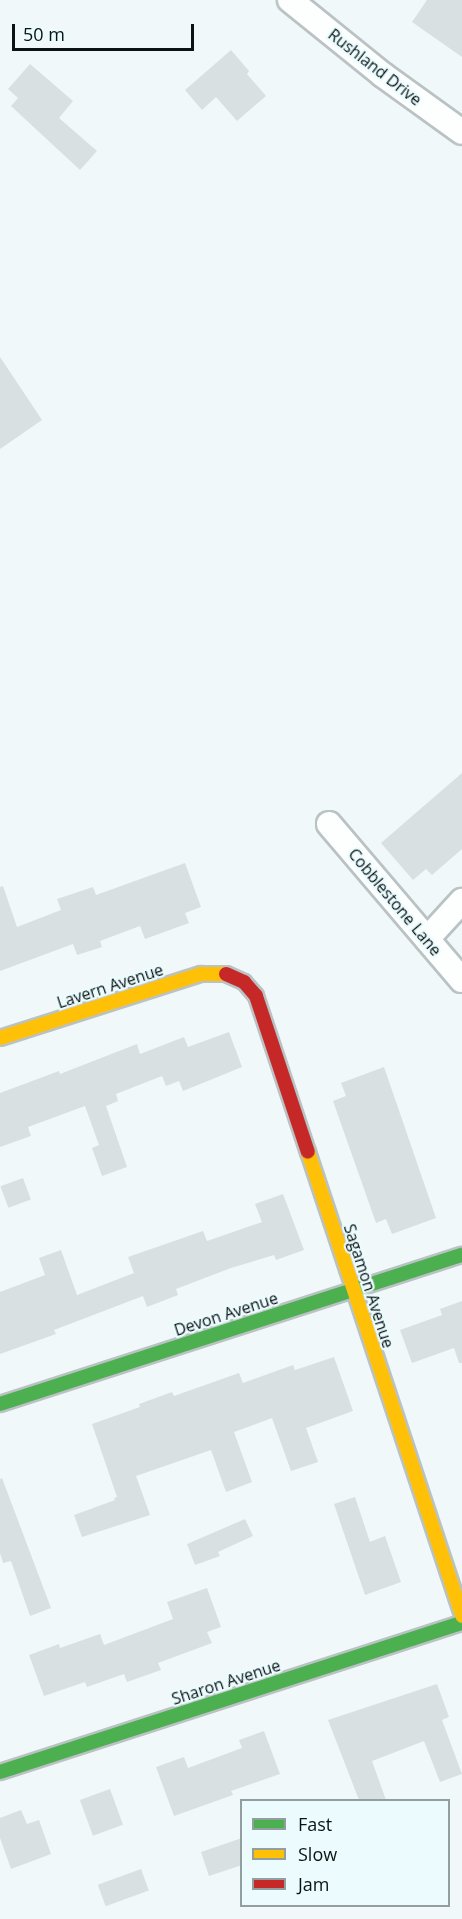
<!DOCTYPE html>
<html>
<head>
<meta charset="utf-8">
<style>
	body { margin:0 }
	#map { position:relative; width:462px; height:1919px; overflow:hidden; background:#f0f8fa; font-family:"Open Sans",sans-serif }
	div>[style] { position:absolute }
	.building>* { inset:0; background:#d8e0e2; transform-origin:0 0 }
	.roads { filter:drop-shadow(2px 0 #bac2c4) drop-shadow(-2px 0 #bac2c4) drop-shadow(0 2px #bac2c4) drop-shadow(0 -2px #bac2c4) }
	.street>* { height:24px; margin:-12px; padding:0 12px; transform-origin:12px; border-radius:12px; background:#fdfefe }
	.fast>* { height:14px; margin:-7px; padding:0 7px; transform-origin:7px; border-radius:7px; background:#4caf50 }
	.slow>* { height:14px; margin:-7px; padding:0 7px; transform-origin:7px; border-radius:7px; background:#ffc107 }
	.jam>* { height:14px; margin:-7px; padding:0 7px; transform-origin:7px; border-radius:7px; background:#c62828 }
	span { translate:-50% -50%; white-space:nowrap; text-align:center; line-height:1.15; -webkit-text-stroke:4.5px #ecfcfe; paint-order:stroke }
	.street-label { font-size:16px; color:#0a1415 }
	.legend { position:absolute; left:240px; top:1799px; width:210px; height:108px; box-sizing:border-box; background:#ecfcfe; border:2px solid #929fa1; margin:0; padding:8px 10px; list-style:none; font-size:18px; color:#0a1415 }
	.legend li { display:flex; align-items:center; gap:12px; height:30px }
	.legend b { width:30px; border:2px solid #929fa1 }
	.scale { position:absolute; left:12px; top:24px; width:182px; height:27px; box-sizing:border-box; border:3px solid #0a1415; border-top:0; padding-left:8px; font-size:18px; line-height:21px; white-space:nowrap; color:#0a1415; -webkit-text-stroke:4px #ecfcfe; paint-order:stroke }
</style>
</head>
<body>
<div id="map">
	<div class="building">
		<div style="clip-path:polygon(427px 0,462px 0,462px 57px,412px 22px)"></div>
		<div style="clip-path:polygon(231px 50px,249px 71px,247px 74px,266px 96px,237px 121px,216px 97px,202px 110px,185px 90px)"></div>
		<div style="clip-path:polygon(30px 64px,73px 101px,59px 118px,97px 151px,80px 170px,11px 106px,18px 98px,8px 89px)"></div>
		<div style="clip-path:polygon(0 357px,42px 420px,0 449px)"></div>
		<div style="clip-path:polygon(462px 773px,462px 849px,432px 875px,426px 869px,413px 880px,381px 843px)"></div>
		<div style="clip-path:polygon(185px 863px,201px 907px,185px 913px,189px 923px,145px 939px,140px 926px,100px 941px,102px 947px,77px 955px,73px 944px,0 971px,0 887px,3px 886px,17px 927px,61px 910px,57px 899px,93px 887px,96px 895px)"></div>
		<div style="clip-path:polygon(229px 1032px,242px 1067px,183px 1091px,179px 1081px,166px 1086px,162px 1076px,116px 1094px,118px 1101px,106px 1106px,127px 1167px,102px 1176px,92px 1148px,99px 1145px,85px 1106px,28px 1127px,31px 1136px,0 1147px,0 1093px,59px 1071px,60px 1074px,137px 1044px,140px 1054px,184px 1037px,188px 1047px)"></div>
		<div style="clip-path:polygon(384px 1067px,436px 1218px,392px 1234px,386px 1219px,376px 1223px,333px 1101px,346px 1096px,341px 1083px)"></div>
		<div style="left:23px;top:1178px;width:23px;height:24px;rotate:70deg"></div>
		<div style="clip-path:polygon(283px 1194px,304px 1250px,276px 1260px,274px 1255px,231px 1268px,176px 1289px,178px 1295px,147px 1307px,143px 1296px,54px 1330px,56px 1334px,0 1354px,0 1292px,45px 1275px,39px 1258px,61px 1250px,77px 1295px,134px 1273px,128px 1257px,203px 1231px,207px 1241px,262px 1222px,255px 1204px)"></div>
		<div style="clip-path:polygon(462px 1301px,462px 1363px,459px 1363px,454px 1348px,412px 1363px,400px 1330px,442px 1315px,440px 1309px)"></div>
		<div style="clip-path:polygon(334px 1357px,353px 1411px,306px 1428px,318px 1462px,291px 1471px,272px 1418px,234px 1432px,252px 1482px,226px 1492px,211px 1450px,136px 1476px,150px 1515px,82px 1537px,74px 1515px,115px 1500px,114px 1498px,117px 1497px,92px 1424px,140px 1407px,139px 1404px,172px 1392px,174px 1396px,239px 1373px,243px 1383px,293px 1365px,295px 1370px)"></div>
		<div style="clip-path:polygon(2px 1478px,51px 1608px,30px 1616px,11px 1561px,3px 1563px,0 1553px,0 1479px)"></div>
		<div style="clip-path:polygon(355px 1497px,370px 1542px,385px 1536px,401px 1582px,365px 1595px,334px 1504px)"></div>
		<div style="clip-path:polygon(245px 1519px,253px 1536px,218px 1552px,220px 1556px,195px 1565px,187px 1544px)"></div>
		<div style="clip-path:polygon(207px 1588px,221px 1627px,207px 1632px,212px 1643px,158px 1663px,161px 1670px,127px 1682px,124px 1674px,87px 1687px,85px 1682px,44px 1696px,29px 1655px,59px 1644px,60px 1648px,100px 1634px,104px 1645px,173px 1619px,167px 1602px)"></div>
		<div style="clip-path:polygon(437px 1684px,449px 1717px,442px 1720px,462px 1774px,440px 1782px,424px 1741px,372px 1761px,386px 1800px,359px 1800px,328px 1720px)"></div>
		<div style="clip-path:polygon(264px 1731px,280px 1774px,231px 1791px,233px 1795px,174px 1816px,156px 1767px,184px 1757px,188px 1768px,242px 1748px,239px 1740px)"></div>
		<div style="left:110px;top:1789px;width:38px;height:32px;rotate:70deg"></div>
		<div style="clip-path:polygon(21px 1810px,27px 1824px,39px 1820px,51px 1854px,11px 1869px,0 1838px,0 1818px)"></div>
		<div style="clip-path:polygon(242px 1838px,242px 1865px,209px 1876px,201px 1852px)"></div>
		<div style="left:141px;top:1869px;width:23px;height:46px;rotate:70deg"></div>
	</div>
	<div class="roads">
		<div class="street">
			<div style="left:290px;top:0;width:119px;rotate:38.9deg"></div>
			<div style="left:383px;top:75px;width:97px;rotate:35.8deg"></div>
			<div style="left:329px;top:824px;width:205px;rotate:49.6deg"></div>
			<div style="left:427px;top:939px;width:52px;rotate:-47.4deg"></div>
		</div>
		<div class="fast">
			<div style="left:0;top:1404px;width:485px;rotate:-17.9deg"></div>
			<div style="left:0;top:1772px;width:485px;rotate:-17.9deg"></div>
		</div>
		<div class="slow">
			<div style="left:0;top:1038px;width:211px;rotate:-17.7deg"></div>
			<div style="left:201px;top:974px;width:25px"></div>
			<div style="left:308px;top:1152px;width:489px;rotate:71.6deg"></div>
		</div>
		<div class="jam">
			<div style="left:226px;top:974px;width:20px;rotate:24deg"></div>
			<div style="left:244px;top:982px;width:18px;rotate:49deg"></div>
			<div style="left:256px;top:996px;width:164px;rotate:71.6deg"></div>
		</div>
	</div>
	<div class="street-label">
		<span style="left:375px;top:67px;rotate:38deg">Rushland Drive</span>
		<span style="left:395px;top:902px;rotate:50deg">Cobblestone Lane</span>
		<span style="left:110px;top:986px;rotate:-18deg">Lavern Avenue</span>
		<span style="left:369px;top:1286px;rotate:72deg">Sagamon Avenue</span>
		<span style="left:226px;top:1314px;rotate:-18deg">Devon Avenue</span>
		<span style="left:226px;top:1682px;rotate:-18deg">Sharon Avenue</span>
	</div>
	<ul class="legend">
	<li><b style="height:8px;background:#4caf50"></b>Fast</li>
	<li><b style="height:8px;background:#ffc107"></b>Slow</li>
	<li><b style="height:8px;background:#c62828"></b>Jam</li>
	</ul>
	<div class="scale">50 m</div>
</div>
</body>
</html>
